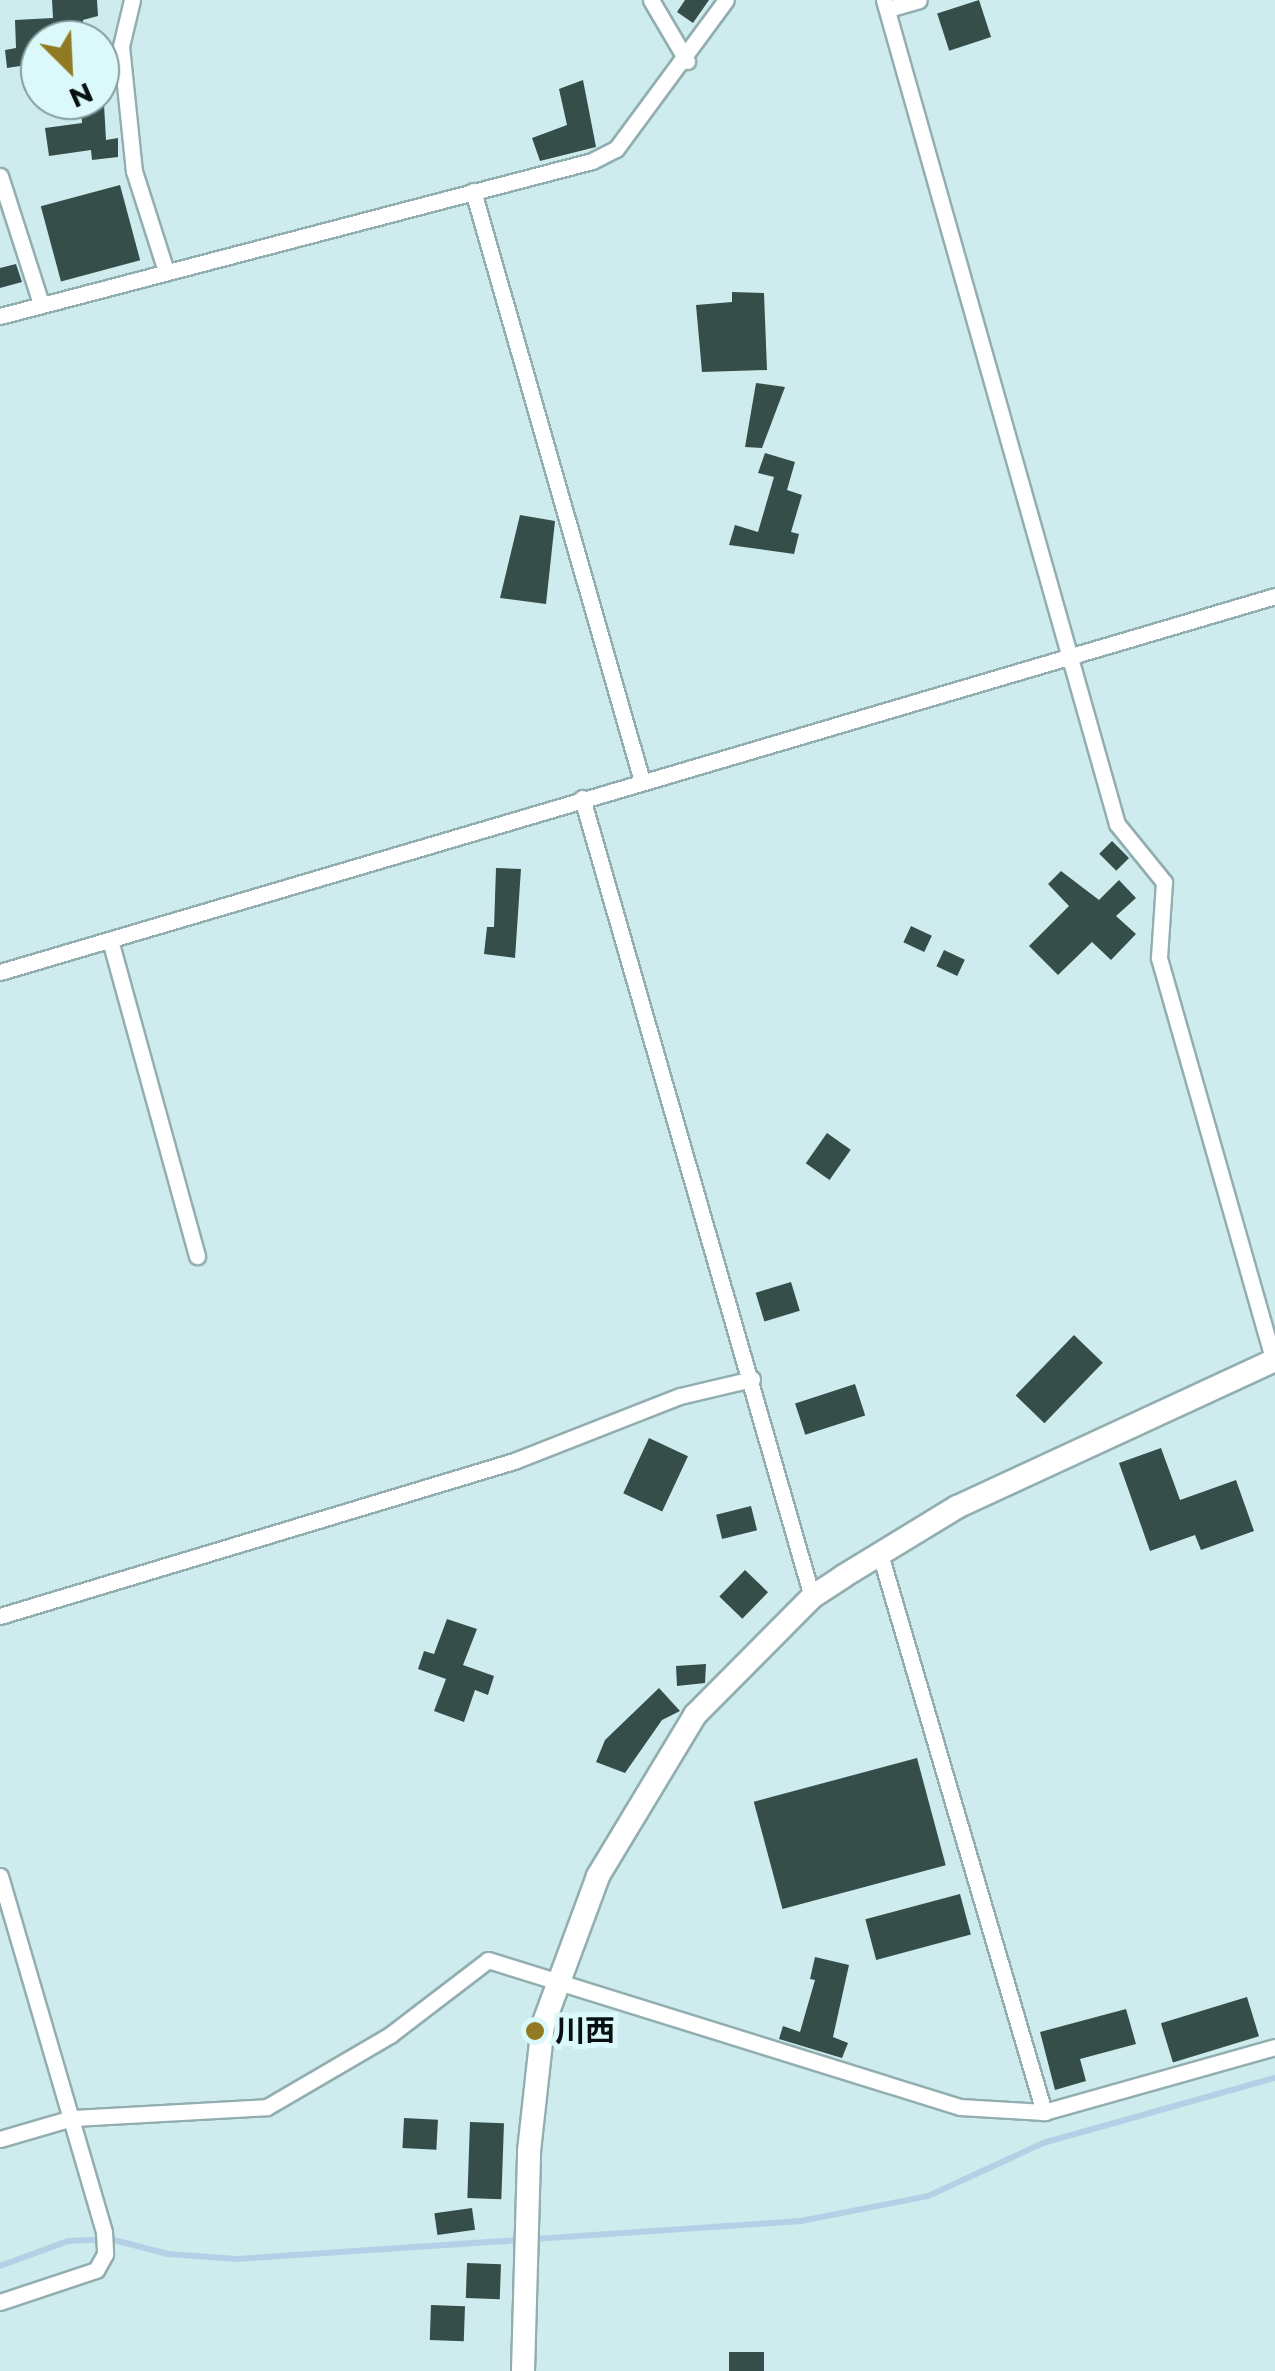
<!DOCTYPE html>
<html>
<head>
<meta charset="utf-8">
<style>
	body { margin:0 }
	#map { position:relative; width:1275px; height:2371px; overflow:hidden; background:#ceecee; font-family:Montserrat,"Noto Sans JP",sans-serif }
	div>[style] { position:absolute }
	.stream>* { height:6px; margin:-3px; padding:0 3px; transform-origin:3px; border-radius:3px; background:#b5d0e6 }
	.building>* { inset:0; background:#354e49; transform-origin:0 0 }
	.roads { filter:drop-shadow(2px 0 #92aeb0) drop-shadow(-2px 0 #92aeb0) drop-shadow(0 2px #92aeb0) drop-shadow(0 -2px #92aeb0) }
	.street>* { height:15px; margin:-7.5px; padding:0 7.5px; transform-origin:7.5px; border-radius:7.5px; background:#fff }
	.secondary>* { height:22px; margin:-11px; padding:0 11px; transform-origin:11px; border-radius:11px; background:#fff }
	.dots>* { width:28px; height:28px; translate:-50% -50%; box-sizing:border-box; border:5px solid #dbf9fb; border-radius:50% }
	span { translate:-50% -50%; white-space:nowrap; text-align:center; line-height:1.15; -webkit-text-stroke:10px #dbf9fb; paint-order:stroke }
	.poi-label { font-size:30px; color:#071112; font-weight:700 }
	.left { translate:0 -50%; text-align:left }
	.north { position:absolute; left:20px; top:20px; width:100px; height:100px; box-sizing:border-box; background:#dbf9fb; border:2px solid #869c9e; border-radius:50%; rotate:156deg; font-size:28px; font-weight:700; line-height:40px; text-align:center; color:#071112 }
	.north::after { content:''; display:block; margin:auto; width:35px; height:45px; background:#917a21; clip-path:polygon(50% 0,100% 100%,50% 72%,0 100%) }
</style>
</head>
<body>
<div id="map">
	<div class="stream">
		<div style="left:0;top:2266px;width:72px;rotate:-20.2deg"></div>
		<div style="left:68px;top:2241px;width:42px;rotate:-2.7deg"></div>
		<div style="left:110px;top:2239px;width:60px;rotate:14.5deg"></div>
		<div style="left:168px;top:2254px;width:69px;rotate:4.1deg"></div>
		<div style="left:237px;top:2259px;width:565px;rotate:-3.85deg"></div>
		<div style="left:801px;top:2221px;width:129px;rotate:-11.1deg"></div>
		<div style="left:928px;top:2196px;width:127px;rotate:-24.7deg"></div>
		<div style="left:1043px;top:2143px;width:241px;rotate:-15.7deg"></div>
	</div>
	<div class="building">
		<div style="clip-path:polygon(52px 0,97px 0,98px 16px,83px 20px,83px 28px,33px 37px,33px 64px,7px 68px,5px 50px,16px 48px,15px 20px,53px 18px)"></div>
		<div style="clip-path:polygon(685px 0,709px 0,693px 23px,677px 12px)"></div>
		<div style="left:979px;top:0;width:39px;height:44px;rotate:72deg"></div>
		<div style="clip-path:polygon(583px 80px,596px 147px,540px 161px,532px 138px,567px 125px,559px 89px)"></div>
		<div style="clip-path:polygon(104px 104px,106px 140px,118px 138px,118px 157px,92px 160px,91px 150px,49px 156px,45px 128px,82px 123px,81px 106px)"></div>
		<div style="left:120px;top:185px;width:78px;height:82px;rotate:75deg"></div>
		<div style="clip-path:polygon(16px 264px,22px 282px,0 288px,0 268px)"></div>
		<div style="clip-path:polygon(732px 292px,764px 293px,767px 370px,702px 372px,696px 305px,732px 302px)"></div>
		<div style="clip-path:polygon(756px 383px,785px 387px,762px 448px,745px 447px)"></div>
		<div style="clip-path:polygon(765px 453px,795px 462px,787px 490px,802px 495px,791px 532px,799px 534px,794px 554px,729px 545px,735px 525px,758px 532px,774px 477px,758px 473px)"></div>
		<div style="clip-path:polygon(520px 515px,555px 521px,546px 604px,500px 598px)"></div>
		<div style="left:1112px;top:841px;width:24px;height:18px;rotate:45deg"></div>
		<div style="clip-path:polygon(496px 868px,521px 869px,515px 958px,484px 954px,487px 927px,494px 927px)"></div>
		<div style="clip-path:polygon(1061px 871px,1099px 900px,1119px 880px,1136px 898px,1116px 916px,1136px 934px,1111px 960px,1092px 942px,1058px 975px,1029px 946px,1069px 906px,1048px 884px)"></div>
		<div style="left:911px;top:926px;width:23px;height:18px;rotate:25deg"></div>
		<div style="left:944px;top:950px;width:23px;height:18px;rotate:25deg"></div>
		<div style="left:827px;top:1133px;width:29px;height:37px;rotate:35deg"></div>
		<div style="left:791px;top:1282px;width:30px;height:37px;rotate:73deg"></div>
		<div style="left:1074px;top:1335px;width:40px;height:84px;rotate:44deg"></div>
		<div style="left:855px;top:1384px;width:33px;height:63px;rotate:72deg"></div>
		<div style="left:649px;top:1438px;width:43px;height:61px;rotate:25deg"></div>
		<div style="clip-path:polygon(1161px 1448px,1180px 1500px,1236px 1480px,1254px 1531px,1201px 1550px,1195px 1535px,1150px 1551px,1119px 1463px)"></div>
		<div style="left:751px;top:1506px;width:25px;height:36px;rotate:76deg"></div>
		<div style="left:745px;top:1570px;width:32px;height:37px;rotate:44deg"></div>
		<div style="clip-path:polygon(447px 1619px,477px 1629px,463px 1665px,494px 1676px,488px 1695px,475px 1690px,464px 1722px,434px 1711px,446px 1679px,418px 1669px,424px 1651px,434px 1654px)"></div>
		<div style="clip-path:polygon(706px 1664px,705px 1683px,677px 1686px,676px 1666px)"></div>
		<div style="clip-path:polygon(659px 1688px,680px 1711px,662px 1720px,625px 1773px,596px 1762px,605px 1740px)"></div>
		<div style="left:917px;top:1758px;width:111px;height:169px;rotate:75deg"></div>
		<div style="left:960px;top:1894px;width:42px;height:98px;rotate:75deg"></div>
		<div style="clip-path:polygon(815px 1957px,849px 1965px,833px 2037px,848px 2043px,842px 2058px,779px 2039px,783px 2026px,800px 2032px,815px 1980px,810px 1979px)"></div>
		<div style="left:1247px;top:1997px;width:41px;height:90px;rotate:73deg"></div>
		<div style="clip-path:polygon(1126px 2009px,1136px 2044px,1080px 2059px,1086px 2081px,1055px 2090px,1040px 2032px)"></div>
		<div style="left:404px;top:2118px;width:34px;height:30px;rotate:3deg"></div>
		<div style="left:470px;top:2122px;width:34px;height:76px;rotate:2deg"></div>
		<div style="left:472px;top:2208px;width:22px;height:38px;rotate:82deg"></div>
		<div style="left:467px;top:2263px;width:34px;height:35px;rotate:2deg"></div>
		<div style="left:431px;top:2305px;width:34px;height:35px;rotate:2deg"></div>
		<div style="left:729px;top:2352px;width:35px;height:19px"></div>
	</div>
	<div class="roads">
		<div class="street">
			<div style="left:132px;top:0;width:47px;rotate:103.4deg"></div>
			<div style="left:121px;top:46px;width:126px;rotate:84.1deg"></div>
			<div style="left:134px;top:171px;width:105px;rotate:72.3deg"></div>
			<div style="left:651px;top:0;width:71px;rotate:59.5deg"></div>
			<div style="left:884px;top:0;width:856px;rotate:74.21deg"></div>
			<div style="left:1117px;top:824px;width:75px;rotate:51deg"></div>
			<div style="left:1164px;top:882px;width:76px;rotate:93.8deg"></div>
			<div style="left:1159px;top:958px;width:419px;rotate:74.1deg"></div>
			<div style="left:888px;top:9px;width:32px;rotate:-16deg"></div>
			<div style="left:0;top:176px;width:134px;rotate:72.2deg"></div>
			<div style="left:473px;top:191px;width:614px;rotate:74.02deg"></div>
			<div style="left:0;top:316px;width:612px;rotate:-14.67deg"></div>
			<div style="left:592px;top:161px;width:27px;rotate:-27deg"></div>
			<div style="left:616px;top:149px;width:185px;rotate:-53.6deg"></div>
			<div style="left:582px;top:798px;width:831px;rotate:73.94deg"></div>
			<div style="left:110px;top:940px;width:328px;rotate:74.6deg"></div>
			<div style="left:0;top:972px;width:1329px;rotate:-16.43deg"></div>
			<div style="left:880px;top:1554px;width:582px;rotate:73.62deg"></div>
			<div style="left:0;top:1616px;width:537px;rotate:-16.78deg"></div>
			<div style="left:514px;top:1461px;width:178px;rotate:-21.4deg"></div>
			<div style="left:680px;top:1396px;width:74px;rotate:-13.3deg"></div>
			<div style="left:0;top:1876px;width:371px;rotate:73.7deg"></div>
			<div style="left:104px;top:2232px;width:22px;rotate:87deg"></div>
			<div style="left:105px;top:2254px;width:18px;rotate:119deg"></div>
			<div style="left:96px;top:2270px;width:101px;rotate:161.6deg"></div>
			<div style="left:0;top:2139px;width:75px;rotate:-16.3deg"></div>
			<div style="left:72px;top:2118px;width:195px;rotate:-3.2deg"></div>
			<div style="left:267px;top:2107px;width:143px;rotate:-30.3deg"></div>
			<div style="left:390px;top:2035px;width:123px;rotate:-37.4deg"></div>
			<div style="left:488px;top:1960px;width:494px;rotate:17.3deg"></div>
			<div style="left:960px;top:2107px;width:84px;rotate:3.4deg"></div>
			<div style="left:1044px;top:2112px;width:240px;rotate:-15.7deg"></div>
		</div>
		<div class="secondary">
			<div style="left:523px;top:2371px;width:220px;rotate:-88.4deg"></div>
			<div style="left:529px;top:2151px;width:127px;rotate:-83.7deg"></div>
			<div style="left:543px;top:2025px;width:159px;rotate:-69.7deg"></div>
			<div style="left:598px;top:1876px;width:188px;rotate:-58.9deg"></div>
			<div style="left:695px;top:1715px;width:166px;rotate:-45.2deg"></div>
			<div style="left:812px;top:1597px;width:38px;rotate:-33deg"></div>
			<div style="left:844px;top:1576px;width:132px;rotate:-31.4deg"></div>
			<div style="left:957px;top:1507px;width:350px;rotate:-24.8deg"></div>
		</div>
	</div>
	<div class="dots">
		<div style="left:535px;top:2031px;background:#917a21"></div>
	</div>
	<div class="poi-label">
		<span class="left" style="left:555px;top:2031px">川西</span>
	</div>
	<div class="north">N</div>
</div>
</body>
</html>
